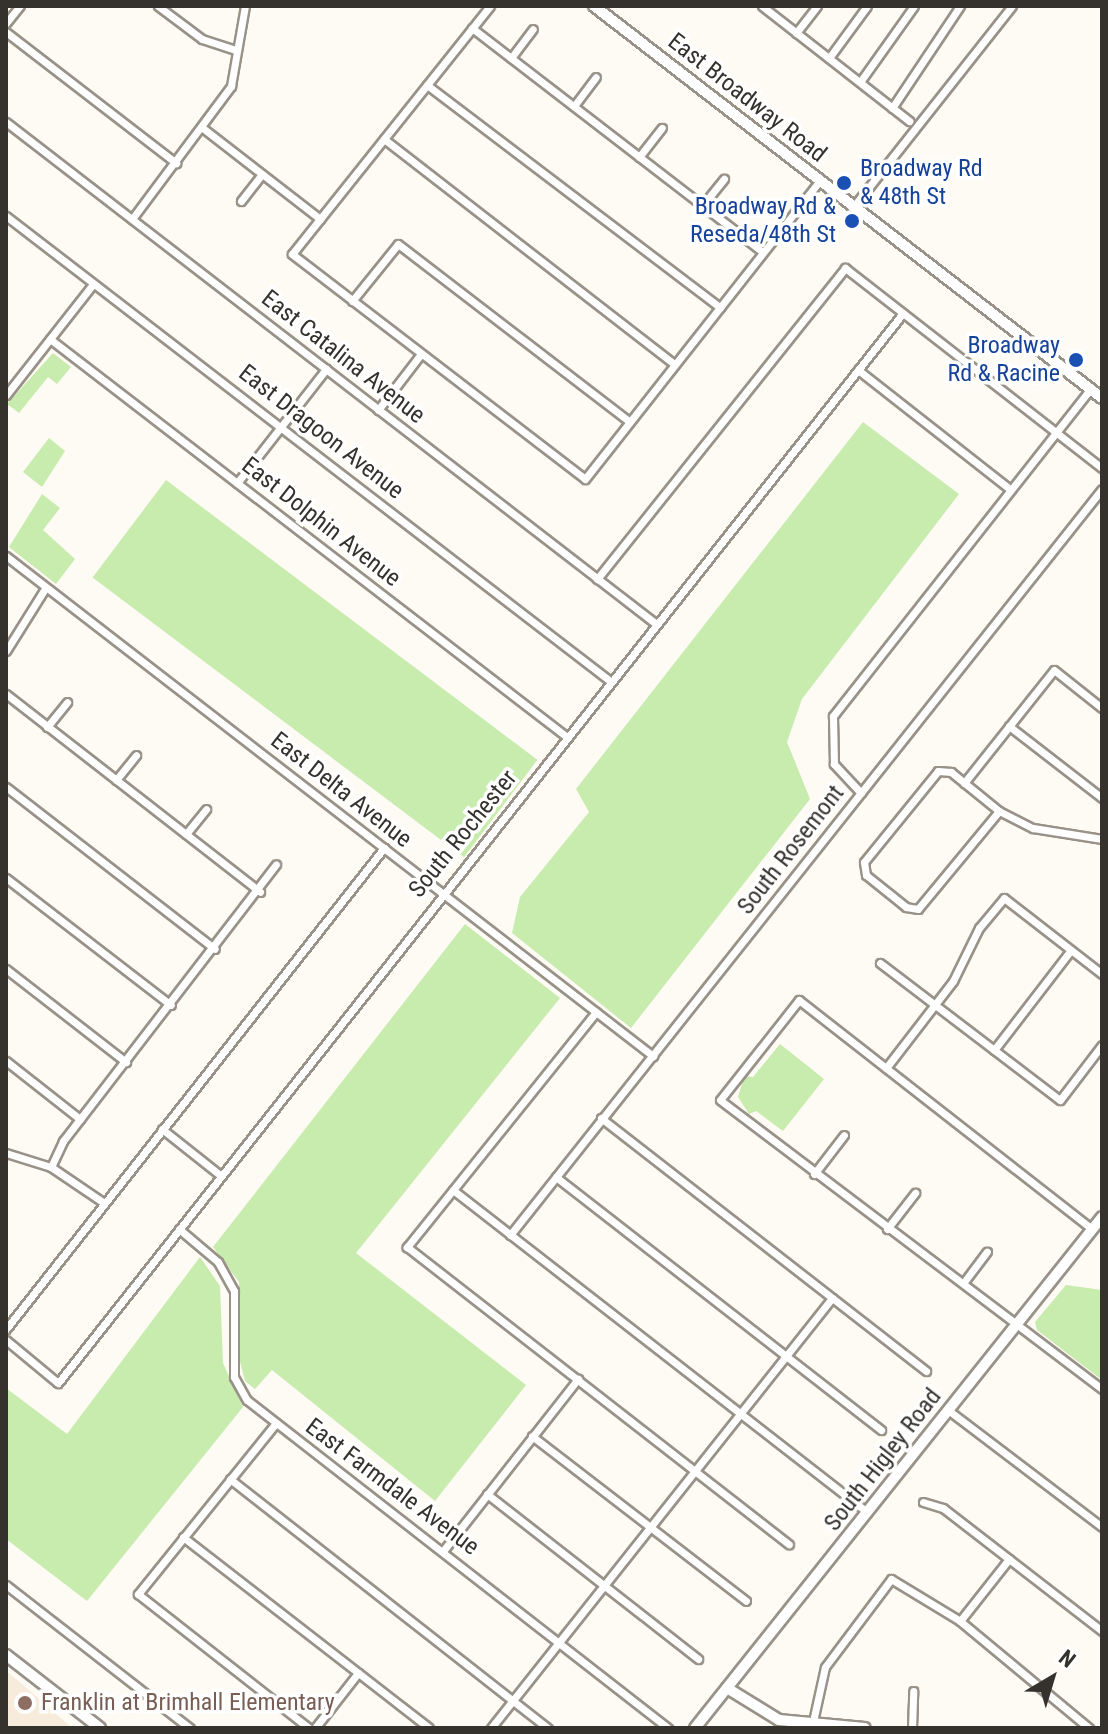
<!DOCTYPE html>
<html>
<head>
<meta charset="utf-8">
<style>
	body { margin:0 }
	#map { position:relative; width:1108px; height:1734px; overflow:hidden; background:#fefaf4; font-family:"Roboto Condensed",sans-serif }
	div>[style] { position:absolute }
	.built>* { inset:0; background:#f7ecdb }
	.green>* { inset:0; background:#c8ebae; transform-origin:0 0 }
	.roads { filter:drop-shadow(2px 0 #989288) drop-shadow(-2px 0 #989288) drop-shadow(0 2px #989288) drop-shadow(0 -2px #989288) }
	.street>* { height:7px; margin:-3.5px; padding:0 3.5px; transform-origin:3.5px; border-radius:3.5px; background:#fff }
	.secondary>* { height:10px; margin:-5px; padding:0 5px; transform-origin:5px; border-radius:5px; background:#fff }
	.dots>* { width:22px; height:22px; translate:-50% -50%; box-sizing:border-box; border:4px solid #fff; border-radius:50% }
	span { translate:-50% -50%; white-space:nowrap; text-align:center; line-height:1.15; -webkit-text-stroke:7px #fff; paint-order:stroke }
	.street-label { font-size:24px; color:#35322e }
	.transit-label { font-size:24px; color:#164399 }
	.left { translate:0 -50%; text-align:left }
	.right { translate:-100% -50%; text-align:right }
	.education-label { font-size:24px; color:#785e54 }
	.frame { position:absolute; inset:0; border:8px solid #35322e; pointer-events:none }
	.north { position:absolute; left:1012px; top:1638px; width:80px; height:80px; -webkit-text-stroke:6px #fff; paint-order:stroke; rotate:38deg; font-size:22px; font-weight:700; line-height:32px; text-align:center; color:#35322e }
	.north::after { content:''; display:block; margin:auto; width:28px; height:36px; background:#35322e; clip-path:polygon(50% 0,100% 100%,50% 72%,0 100%) }
</style>
</head>
<body>
<div id="map">
	<div class="built">
		<div style="clip-path:polygon(6px 1671px,22px 1684px,72px 1728px,6px 1728px)"></div>
	</div>
	<div class="green">
		<div style="clip-path:polygon(53px 353px,71px 367px,57px 384px,48px 377px,19px 413px,7px 404px)"></div>
		<div style="clip-path:polygon(863px 422px,959px 494px,802px 699px,787px 742px,810px 799px,631px 1028px,512px 933px,520px 897px,589px 812px,576px 789px)"></div>
		<div style="clip-path:polygon(49px 438px,65px 451px,42px 487px,23px 472px)"></div>
		<div style="left:166px;top:480px;width:465px;height:122px;rotate:37deg"></div>
		<div style="clip-path:polygon(42px 494px,60px 508px,43px 530px,75px 559px,56px 584px,9px 547px)"></div>
		<div style="clip-path:polygon(465px 924px,560px 998px,356px 1253px,526px 1385px,435px 1501px,272px 1370px,255px 1389px,245px 1381px,238px 1354px,239px 1282px,213px 1247px)"></div>
		<div style="clip-path:polygon(780px 1044px,824px 1079px,783px 1131px,756px 1111px,749px 1114px,738px 1097px,744px 1076px,753px 1077px)"></div>
		<div style="clip-path:polygon(200px 1257px,220px 1286px,223px 1363px,243px 1407px,87px 1601px,6px 1539px,6px 1388px,67px 1434px)"></div>
		<div style="clip-path:polygon(1066px 1285px,1102px 1290px,1102px 1380px,1037px 1330px,1035px 1322px)"></div>
	</div>
	<div class="roads">
		<div class="street">
			<div style="left:158px;top:6px;width:55px;rotate:36.9deg"></div>
			<div style="left:202px;top:39px;width:35px;rotate:18deg"></div>
			<div style="left:490px;top:6px;width:317px;rotate:128.6deg"></div>
			<div style="left:292px;top:254px;width:369px;rotate:37.5deg"></div>
			<div style="left:585px;top:479px;width:380px;rotate:-51.8deg"></div>
			<div style="left:762px;top:6px;width:187px;rotate:38deg"></div>
			<div style="left:6px;top:23px;width:22px;rotate:-51deg"></div>
			<div style="left:472px;top:28px;width:367px;rotate:37.6deg"></div>
			<div style="left:6px;top:32px;width:215px;rotate:37.6deg"></div>
			<div style="left:796px;top:33px;width:34px;rotate:-52deg"></div>
			<div style="left:511px;top:58px;width:36px;rotate:-53deg"></div>
			<div style="left:829px;top:58px;width:64px;rotate:-53.8deg"></div>
			<div style="left:860px;top:82px;width:93px;rotate:-54.6deg"></div>
			<div style="left:427px;top:85px;width:368px;rotate:37.2deg"></div>
			<div style="left:574px;top:106px;width:36px;rotate:-53deg"></div>
			<div style="left:892px;top:108px;width:123px;rotate:-56.3deg"></div>
			<div style="left:6px;top:122px;width:820px;rotate:37.67deg"></div>
			<div style="left:204px;top:129px;width:147px;rotate:37.8deg"></div>
			<div style="left:384px;top:139px;width:368px;rotate:37.8deg"></div>
			<div style="left:639px;top:157px;width:37px;rotate:-52deg"></div>
			<div style="left:241px;top:201px;width:34px;rotate:-52deg"></div>
			<div style="left:702px;top:206px;width:35px;rotate:-51deg"></div>
			<div style="left:854px;top:206px;width:255px;rotate:-51.7deg"></div>
			<div style="left:6px;top:216px;width:762px;rotate:37.59deg"></div>
			<div style="left:132px;top:219px;width:166px;rotate:-53.3deg"></div>
			<div style="left:231px;top:86px;width:81px;rotate:-80.1deg"></div>
			<div style="left:352px;top:301px;width:73px;rotate:-51.1deg"></div>
			<div style="left:398px;top:244px;width:292px;rotate:37.5deg"></div>
			<div style="left:50px;top:339px;width:652px;rotate:37.59deg"></div>
			<div style="left:858px;top:370px;width:193px;rotate:38.1deg"></div>
			<div style="left:6px;top:395px;width:141px;rotate:-51.9deg"></div>
			<div style="left:378px;top:410px;width:71px;rotate:-52.5deg"></div>
			<div style="left:237px;top:483px;width:145px;rotate:-52deg"></div>
			<div style="left:6px;top:556px;width:818px;rotate:37.7deg"></div>
			<div style="left:597px;top:579px;width:398px;rotate:-51.4deg"></div>
			<div style="left:845px;top:268px;width:326px;rotate:37.9deg"></div>
			<div style="left:6px;top:651px;width:75px;rotate:-58deg"></div>
			<div style="left:6px;top:694px;width:322px;rotate:37.9deg"></div>
			<div style="left:1009px;top:726px;width:118px;rotate:37.7deg"></div>
			<div style="left:47px;top:727px;width:32px;rotate:-51deg"></div>
			<div style="left:116px;top:780px;width:32px;rotate:-51deg"></div>
			<div style="left:964px;top:783px;width:144px;rotate:-51.5deg"></div>
			<div style="left:1054px;top:670px;width:61px;rotate:38.4deg"></div>
			<div style="left:6px;top:787px;width:264px;rotate:37.8deg"></div>
			<div style="left:861px;top:793px;width:40px;rotate:-133deg"></div>
			<div style="left:834px;top:764px;width:48px;rotate:-91.2deg"></div>
			<div style="left:833px;top:716px;width:416px;rotate:-51.8deg"></div>
			<div style="left:999px;top:811px;width:127px;rotate:129.6deg"></div>
			<div style="left:918px;top:909px;width:12px;rotate:-171deg"></div>
			<div style="left:906px;top:907px;width:51px;rotate:-141.3deg"></div>
			<div style="left:866px;top:875px;width:13px;rotate:-99deg"></div>
			<div style="left:864px;top:862px;width:117px;rotate:-50.9deg"></div>
			<div style="left:938px;top:771px;width:13px;rotate:4deg"></div>
			<div style="left:951px;top:772px;width:62px;rotate:39.1deg"></div>
			<div style="left:999px;top:811px;width:38px;rotate:27deg"></div>
			<div style="left:1033px;top:828px;width:70px;rotate:9.1deg"></div>
			<div style="left:186px;top:834px;width:32px;rotate:-51deg"></div>
			<div style="left:6px;top:878px;width:208px;rotate:37.6deg"></div>
			<div style="left:880px;top:963px;width:226px;rotate:37.3deg"></div>
			<div style="left:1060px;top:1100px;width:69px;rotate:-52.6deg"></div>
			<div style="left:6px;top:969px;width:152px;rotate:37.8deg"></div>
			<div style="left:596px;top:1012px;width:302px;rotate:128.8deg"></div>
			<div style="left:407px;top:1247px;width:484px;rotate:37.9deg"></div>
			<div style="left:994px;top:1050px;width:126px;rotate:-52.4deg"></div>
			<div style="left:6px;top:1061px;width:94px;rotate:38.1deg"></div>
			<div style="left:886px;top:1068px;width:110px;rotate:-52.4deg"></div>
			<div style="left:953px;top:981px;width:59px;rotate:-63.9deg"></div>
			<div style="left:979px;top:928px;width:39px;rotate:-50deg"></div>
			<div style="left:1004px;top:898px;width:124px;rotate:37.8deg"></div>
			<div style="left:601px;top:1118px;width:412px;rotate:37.9deg"></div>
			<div style="left:162px;top:1129px;width:74px;rotate:38.4deg"></div>
			<div style="left:6px;top:1153px;width:47px;rotate:17.3deg"></div>
			<div style="left:51px;top:1167px;width:64px;rotate:34.2deg"></div>
			<div style="left:51px;top:1167px;width:29px;rotate:-65deg"></div>
			<div style="left:63px;top:1141px;width:349px;rotate:-52.4deg"></div>
			<div style="left:814px;top:1174px;width:49px;rotate:-52.4deg"></div>
			<div style="left:556px;top:1177px;width:412px;rotate:37.9deg"></div>
			<div style="left:453px;top:1190px;width:524px;rotate:37.87deg"></div>
			<div style="left:179px;top:1229px;width:51px;rotate:40.2deg"></div>
			<div style="left:218px;top:1262px;width:33px;rotate:61deg"></div>
			<div style="left:234px;top:1291px;width:86px;rotate:90deg"></div>
			<div style="left:234px;top:1377px;width:26px;rotate:61deg"></div>
			<div style="left:247px;top:1400px;width:534px;rotate:37.92deg"></div>
			<div style="left:887px;top:1229px;width:46px;rotate:-52.1deg"></div>
			<div style="left:1092px;top:1229px;width:372px;rotate:-142deg"></div>
			<div style="left:799px;top:1000px;width:127px;rotate:128.3deg"></div>
			<div style="left:720px;top:1100px;width:479px;rotate:37.1deg"></div>
			<div style="left:510px;top:1235px;width:952px;rotate:-51.57deg"></div>
			<div style="left:964px;top:1282px;width:38px;rotate:-53deg"></div>
			<div style="left:6px;top:1329px;width:612px;rotate:-51.84deg"></div>
			<div style="left:6px;top:1340px;width:67px;rotate:39.6deg"></div>
			<div style="left:58px;top:1383px;width:1363px;rotate:-51.7deg"></div>
			<div style="left:948px;top:1410px;width:193px;rotate:37.2deg"></div>
			<div style="left:276px;top:1423px;width:220px;rotate:128.9deg"></div>
			<div style="left:138px;top:1594px;width:217px;rotate:38.1deg"></div>
			<div style="left:532px;top:1436px;width:270px;rotate:37.6deg"></div>
			<div style="left:230px;top:1479px;width:404px;rotate:38.1deg"></div>
			<div style="left:487px;top:1494px;width:268px;rotate:38deg"></div>
			<div style="left:923px;top:1502px;width:21px;rotate:17deg"></div>
			<div style="left:943px;top:1508px;width:201px;rotate:37.7deg"></div>
			<div style="left:183px;top:1537px;width:311px;rotate:37.8deg"></div>
			<div style="left:443px;top:1551px;width:219px;rotate:-51.9deg"></div>
			<div style="left:6px;top:1585px;width:233px;rotate:37.9deg"></div>
			<div style="left:960px;top:1621px;width:79px;rotate:-51.7deg"></div>
			<div style="left:812px;top:1726px;width:60px;rotate:-77.6deg"></div>
			<div style="left:825px;top:1667px;width:110px;rotate:-53.1deg"></div>
			<div style="left:891px;top:1579px;width:81px;rotate:31.3deg"></div>
			<div style="left:960px;top:1621px;width:168px;rotate:39.7deg"></div>
			<div style="left:315px;top:1728px;width:70px;rotate:-52deg"></div>
			<div style="left:491px;top:1728px;width:549px;rotate:-51.58deg"></div>
			<div style="left:912px;top:1728px;width:37px;rotate:-88deg"></div>
		</div>
		<div class="secondary">
			<div style="left:594px;top:6px;width:642px;rotate:37.66deg"></div>
			<div style="left:6px;top:1655px;width:119px;rotate:37.8deg"></div>
			<div style="left:727px;top:1688px;width:61px;rotate:31.6deg"></div>
			<div style="left:779px;top:1720px;width:86px;rotate:5.3deg"></div>
			<div style="left:695px;top:1728px;width:653px;rotate:-51.46deg"></div>
		</div>
	</div>
	<div class="dots">
		<div style="left:844px;top:183px;background:#1a4fb4"></div>
		<div style="left:852px;top:221px;background:#1a4fb4"></div>
		<div style="left:1076px;top:360px;background:#1a4fb4"></div>
		<div style="left:25px;top:1703px;background:#8d6e63"></div>
	</div>
	<div class="street-label">
		<span style="left:747px;top:98px;rotate:38deg">East Broadway Road</span>
		<span style="left:343px;top:357px;rotate:38deg">East Catalina Avenue</span>
		<span style="left:321px;top:432px;rotate:38deg">East Dragoon Avenue</span>
		<span style="left:321px;top:522px;rotate:38deg">East Dolphin Avenue</span>
		<span style="left:341px;top:790px;rotate:38deg">East Delta Avenue</span>
		<span style="left:463px;top:834px;rotate:-51deg">South Rochester</span>
		<span style="left:791px;top:850px;rotate:-52deg">South Rosemont</span>
		<span style="left:883px;top:1460px;rotate:-52deg">South Higley Road</span>
		<span style="left:392px;top:1487px;rotate:37deg">East Farmdale Avenue</span>
	</div>
	<div class="transit-label">
		<span class="left" style="left:860px;top:183px">Broadway Rd<br>&amp; 48th St</span>
		<span class="right" style="left:836px;top:221px">Broadway Rd &amp;<br>Reseda/48th St</span>
		<span class="right" style="left:1060px;top:360px">Broadway<br>Rd &amp; Racine</span>
	</div>
	<div class="education-label">
		<span class="left" style="left:41px;top:1703px">Franklin at Brimhall Elementary</span>
	</div>
	<div class="frame"></div>
	<div class="north">N</div>
</div>
</body>
</html>
